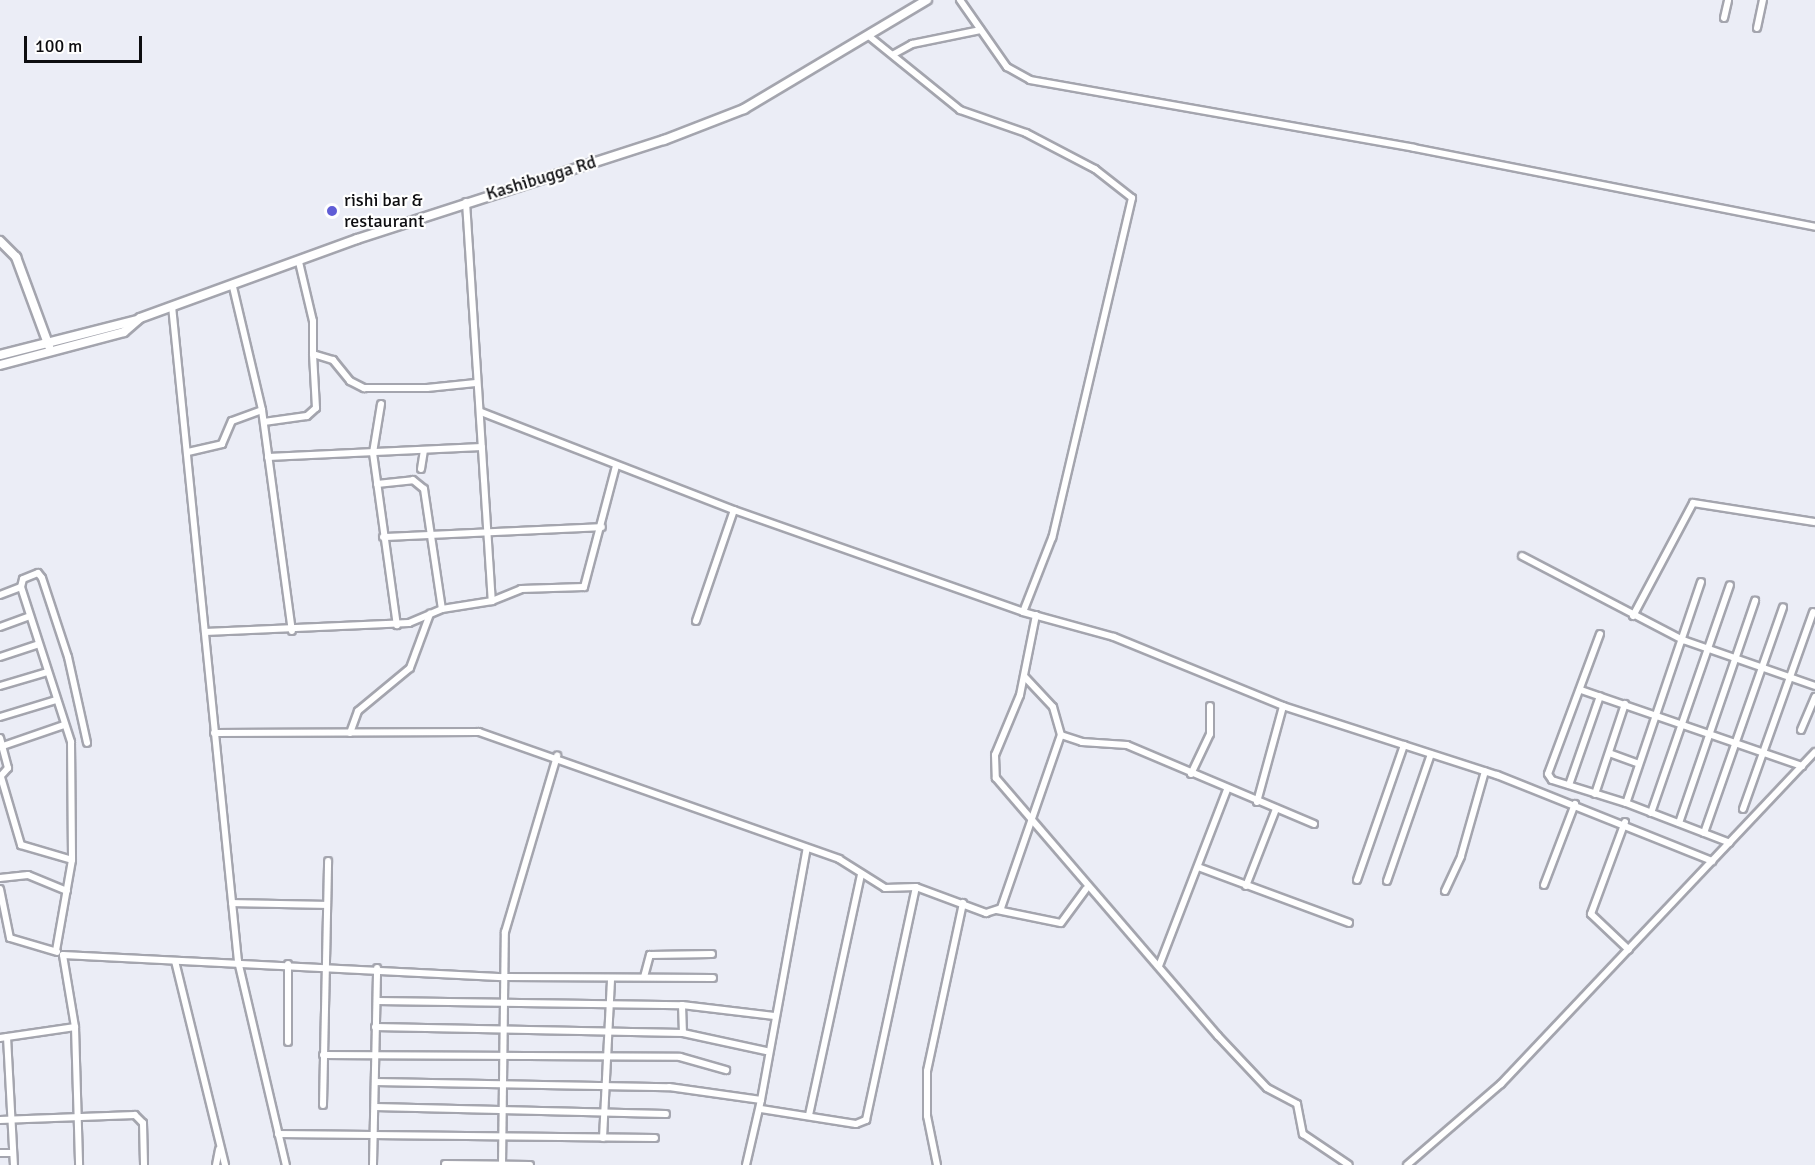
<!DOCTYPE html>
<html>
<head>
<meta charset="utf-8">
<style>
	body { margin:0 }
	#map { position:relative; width:1815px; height:1165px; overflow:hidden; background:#ebedf6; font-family:Signika,sans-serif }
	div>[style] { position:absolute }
	.roads { filter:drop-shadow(2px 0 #a4a5ae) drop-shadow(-2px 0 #a4a5ae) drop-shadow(0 2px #a4a5ae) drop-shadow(0 -2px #a4a5ae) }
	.minor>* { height:6px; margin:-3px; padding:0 3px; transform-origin:3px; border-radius:3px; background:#fff }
	.tertiary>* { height:8px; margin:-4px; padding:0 4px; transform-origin:4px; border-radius:4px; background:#fff }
	.secondary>* { height:8px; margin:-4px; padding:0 4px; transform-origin:4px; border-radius:4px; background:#fff }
	.dots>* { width:16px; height:16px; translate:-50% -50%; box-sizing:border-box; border:3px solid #fff; border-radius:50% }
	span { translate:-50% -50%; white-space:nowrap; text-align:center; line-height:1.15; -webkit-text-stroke:4.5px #fff; paint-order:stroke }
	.street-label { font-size:18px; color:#0d0d10 }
	.poi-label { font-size:18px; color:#0d0d10 }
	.left { translate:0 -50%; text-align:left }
	.scale { position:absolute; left:24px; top:36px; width:118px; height:27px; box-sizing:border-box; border:3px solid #0d0d10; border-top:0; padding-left:8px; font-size:18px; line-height:21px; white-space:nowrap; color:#0d0d10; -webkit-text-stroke:4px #fff; paint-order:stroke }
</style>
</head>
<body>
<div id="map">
	<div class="roads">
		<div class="minor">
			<div style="left:960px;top:0;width:82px;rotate:55deg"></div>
			<div style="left:1007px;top:67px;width:26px;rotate:29deg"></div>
			<div style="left:1030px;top:80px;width:390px;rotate:10deg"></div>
			<div style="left:1414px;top:148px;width:409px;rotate:11.1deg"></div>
			<div style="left:1724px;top:18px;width:18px;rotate:-77deg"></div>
			<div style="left:1757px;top:28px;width:29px;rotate:-78deg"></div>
			<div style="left:870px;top:37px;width:116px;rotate:39deg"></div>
			<div style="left:960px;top:110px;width:70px;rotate:19.2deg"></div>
			<div style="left:1026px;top:133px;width:78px;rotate:27.6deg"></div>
			<div style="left:1095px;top:169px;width:47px;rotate:38.1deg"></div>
			<div style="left:1132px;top:198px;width:349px;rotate:103.2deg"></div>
			<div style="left:1052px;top:538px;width:79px;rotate:111.4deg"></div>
			<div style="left:894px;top:54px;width:21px;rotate:-29deg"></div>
			<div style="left:912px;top:44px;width:70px;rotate:-11.5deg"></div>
			<div style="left:466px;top:202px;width:400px;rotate:86.3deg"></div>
			<div style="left:299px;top:262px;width:61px;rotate:76.7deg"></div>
			<div style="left:313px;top:321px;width:33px;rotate:90deg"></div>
			<div style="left:313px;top:354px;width:21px;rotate:17deg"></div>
			<div style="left:333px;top:360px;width:27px;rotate:51deg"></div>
			<div style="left:350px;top:381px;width:16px;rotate:27deg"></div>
			<div style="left:364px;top:388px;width:63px"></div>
			<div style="left:427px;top:388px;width:49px;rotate:-5.8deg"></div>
			<div style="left:233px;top:287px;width:126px;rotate:76.7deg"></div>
			<div style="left:262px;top:410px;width:223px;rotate:82.3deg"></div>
			<div style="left:172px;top:306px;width:658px;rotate:84.25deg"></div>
			<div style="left:238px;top:961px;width:210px;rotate:76.8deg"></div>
			<div style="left:381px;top:404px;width:50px;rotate:99.3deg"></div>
			<div style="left:373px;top:453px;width:174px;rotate:82.1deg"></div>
			<div style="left:481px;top:412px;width:271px;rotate:21.2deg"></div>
			<div style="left:734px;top:510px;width:306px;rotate:19.4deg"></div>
			<div style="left:1023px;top:612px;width:94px;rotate:15.4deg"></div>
			<div style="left:1114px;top:637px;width:183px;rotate:22.2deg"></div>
			<div style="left:1283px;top:706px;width:225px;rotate:17.9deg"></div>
			<div style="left:1497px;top:775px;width:232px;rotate:21.8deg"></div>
			<div style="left:264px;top:422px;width:43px;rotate:-7.9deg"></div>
			<div style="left:307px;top:416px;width:12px;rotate:-42deg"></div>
			<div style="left:316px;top:408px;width:54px;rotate:-93.2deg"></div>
			<div style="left:188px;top:452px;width:35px;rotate:-13deg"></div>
			<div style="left:222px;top:444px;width:25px;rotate:-67deg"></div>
			<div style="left:232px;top:421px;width:32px;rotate:-20deg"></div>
			<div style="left:268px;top:457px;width:214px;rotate:-2.7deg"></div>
			<div style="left:421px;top:469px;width:19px;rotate:-81deg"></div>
			<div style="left:377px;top:484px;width:36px;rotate:-6deg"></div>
			<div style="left:413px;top:480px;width:14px;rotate:39deg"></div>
			<div style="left:424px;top:489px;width:121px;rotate:81.5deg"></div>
			<div style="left:383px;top:537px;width:219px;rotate:-2.6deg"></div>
			<div style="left:1522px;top:556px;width:182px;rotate:27.6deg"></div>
			<div style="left:1683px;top:640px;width:140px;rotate:19.2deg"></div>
			<div style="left:1701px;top:582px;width:233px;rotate:108.7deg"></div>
			<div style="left:1626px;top:803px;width:111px;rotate:21deg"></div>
			<div style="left:21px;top:587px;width:8px;rotate:-76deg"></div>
			<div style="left:23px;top:579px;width:16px;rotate:-22deg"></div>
			<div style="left:38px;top:573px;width:6px;rotate:51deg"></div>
			<div style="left:42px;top:578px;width:83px;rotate:71.8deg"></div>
			<div style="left:68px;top:657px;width:88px;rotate:77.5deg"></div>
			<div style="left:0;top:595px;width:22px;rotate:-21deg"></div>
			<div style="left:21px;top:587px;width:163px;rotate:72.1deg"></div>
			<div style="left:71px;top:742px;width:118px;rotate:89.5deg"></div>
			<div style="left:72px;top:860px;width:92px;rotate:100deg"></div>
			<div style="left:1036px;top:615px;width:82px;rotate:101.3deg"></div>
			<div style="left:1020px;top:695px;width:65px;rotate:112.6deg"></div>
			<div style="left:995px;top:755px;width:23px;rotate:88deg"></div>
			<div style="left:996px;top:778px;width:340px;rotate:49.3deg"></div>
			<div style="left:1218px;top:1036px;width:71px;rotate:46.7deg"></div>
			<div style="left:1267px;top:1088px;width:34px;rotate:28deg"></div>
			<div style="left:1297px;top:1104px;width:31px;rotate:79deg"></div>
			<div style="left:1303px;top:1134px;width:55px;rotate:34deg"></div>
			<div style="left:1633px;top:616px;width:128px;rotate:-62deg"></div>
			<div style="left:1693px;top:503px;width:123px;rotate:8.9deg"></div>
			<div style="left:696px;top:621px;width:117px;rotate:-71.1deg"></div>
			<div style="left:0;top:627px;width:32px;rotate:-20deg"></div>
			<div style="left:205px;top:632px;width:204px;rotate:-2.5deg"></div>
			<div style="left:409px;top:623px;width:36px;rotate:-23deg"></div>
			<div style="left:442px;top:609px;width:51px;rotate:-9.1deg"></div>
			<div style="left:492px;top:601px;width:31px;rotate:-22deg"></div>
			<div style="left:521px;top:589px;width:63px;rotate:-1.8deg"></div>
			<div style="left:584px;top:587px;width:125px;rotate:-75.2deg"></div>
			<div style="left:1600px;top:634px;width:149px;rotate:110.4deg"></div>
			<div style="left:1548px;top:774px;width:7px;rotate:56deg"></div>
			<div style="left:1552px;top:780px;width:77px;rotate:17.3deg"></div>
			<div style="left:0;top:657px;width:41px;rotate:-18.4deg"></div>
			<div style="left:0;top:686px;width:49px;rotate:-16.6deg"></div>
			<div style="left:1581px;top:690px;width:234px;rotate:19deg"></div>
			<div style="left:0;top:717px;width:59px;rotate:-16.9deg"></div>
			<div style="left:1801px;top:730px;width:36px;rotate:-67deg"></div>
			<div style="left:214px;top:733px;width:265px;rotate:-0.2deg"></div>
			<div style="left:479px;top:732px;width:382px;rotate:19.4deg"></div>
			<div style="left:839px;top:859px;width:54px;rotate:32.2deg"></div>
			<div style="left:885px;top:888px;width:31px;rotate:-2deg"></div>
			<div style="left:916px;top:887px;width:75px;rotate:20.4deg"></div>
			<div style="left:986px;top:913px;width:16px;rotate:-18deg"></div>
			<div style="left:1001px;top:908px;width:183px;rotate:-70.9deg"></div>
			<div style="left:1061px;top:735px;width:29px;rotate:-106deg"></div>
			<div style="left:1053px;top:707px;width:42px;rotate:-133.1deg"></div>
			<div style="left:350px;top:733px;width:23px;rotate:-70deg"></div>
			<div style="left:358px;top:711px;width:67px;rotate:-39.6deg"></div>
			<div style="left:410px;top:668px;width:58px;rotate:-69.7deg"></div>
			<div style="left:1061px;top:735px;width:22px;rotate:18deg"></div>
			<div style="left:1082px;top:742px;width:45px;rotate:3.8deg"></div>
			<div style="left:1127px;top:745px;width:203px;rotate:22.9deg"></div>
			<div style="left:0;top:738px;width:31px;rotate:75deg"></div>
			<div style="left:8px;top:768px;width:12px;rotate:132deg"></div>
			<div style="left:0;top:747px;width:68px;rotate:-19deg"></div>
			<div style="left:1609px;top:753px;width:30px;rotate:20deg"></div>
			<div style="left:1191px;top:774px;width:44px;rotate:-64.6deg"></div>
			<div style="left:1210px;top:734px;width:28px;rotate:-90deg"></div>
			<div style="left:1px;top:777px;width:71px;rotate:73.6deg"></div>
			<div style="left:21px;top:845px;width:53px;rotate:16.4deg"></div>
			<div style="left:1569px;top:785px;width:94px;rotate:-70.8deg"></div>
			<div style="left:1595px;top:794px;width:95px;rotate:-71.6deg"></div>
			<div style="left:1257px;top:802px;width:99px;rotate:-74.8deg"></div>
			<div style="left:1743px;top:809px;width:209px;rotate:-70.4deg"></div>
			<div style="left:1651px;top:813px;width:241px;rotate:-70.9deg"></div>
			<div style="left:1625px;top:822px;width:98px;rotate:110.3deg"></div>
			<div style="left:1591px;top:914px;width:52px;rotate:43.5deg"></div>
			<div style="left:1679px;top:823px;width:235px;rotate:-71.1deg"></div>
			<div style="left:1704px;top:833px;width:239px;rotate:-70.7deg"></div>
			<div style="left:1198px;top:867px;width:161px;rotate:20.3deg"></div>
			<div style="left:0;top:878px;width:28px;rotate:-6deg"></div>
			<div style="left:28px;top:875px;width:42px;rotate:22.3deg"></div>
			<div style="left:1357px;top:880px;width:143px;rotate:-70.8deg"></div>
			<div style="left:1387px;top:881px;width:134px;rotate:-70.9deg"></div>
			<div style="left:1544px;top:885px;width:87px;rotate:-69.1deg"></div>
			<div style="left:1246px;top:886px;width:83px;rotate:-68.7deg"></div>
			<div style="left:0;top:889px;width:50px;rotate:78.5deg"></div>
			<div style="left:10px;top:938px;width:49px;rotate:16.6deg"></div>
			<div style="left:1445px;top:891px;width:38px;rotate:-65deg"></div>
			<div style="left:1461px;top:856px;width:88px;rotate:-74.2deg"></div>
			<div style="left:232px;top:903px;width:95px;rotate:1.2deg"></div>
			<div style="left:997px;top:910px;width:65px;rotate:11.5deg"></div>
			<div style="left:1061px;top:923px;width:42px;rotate:-53.7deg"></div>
			<div style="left:175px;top:961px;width:210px;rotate:76.2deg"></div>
			<div style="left:288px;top:964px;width:78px;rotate:90deg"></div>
			<div style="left:1159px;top:966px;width:189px;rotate:-68.9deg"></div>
			<div style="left:644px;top:977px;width:23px;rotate:-75deg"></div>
			<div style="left:650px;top:955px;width:62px;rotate:-0.9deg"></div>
			<div style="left:377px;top:1001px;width:305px;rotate:0.8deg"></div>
			<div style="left:682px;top:1005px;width:93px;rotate:6.8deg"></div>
			<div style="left:682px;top:1005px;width:28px;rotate:88deg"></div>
			<div style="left:75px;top:1027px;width:138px;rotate:88.3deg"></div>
			<div style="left:375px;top:1027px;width:308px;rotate:1.1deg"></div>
			<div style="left:683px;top:1033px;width:85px;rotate:12.2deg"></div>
			<div style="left:7px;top:1037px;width:128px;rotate:86.9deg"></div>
			<div style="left:0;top:1038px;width:76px;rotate:-8.3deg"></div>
			<div style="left:75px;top:1027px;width:73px;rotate:-99.5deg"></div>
			<div style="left:63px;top:955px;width:441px;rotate:2.9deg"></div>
			<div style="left:503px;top:977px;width:210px;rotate:0.3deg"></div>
			<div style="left:323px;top:1055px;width:357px;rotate:0.3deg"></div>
			<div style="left:680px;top:1057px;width:48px;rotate:15.8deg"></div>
			<div style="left:375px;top:1082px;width:294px;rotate:1deg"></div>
			<div style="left:669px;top:1087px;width:93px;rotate:8deg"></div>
			<div style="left:761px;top:1100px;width:67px;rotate:103deg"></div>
			<div style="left:761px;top:1100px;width:256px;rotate:-79.7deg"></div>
			<div style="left:323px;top:1105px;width:244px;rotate:-88.8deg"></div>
			<div style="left:375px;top:1107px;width:291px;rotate:1.4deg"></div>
			<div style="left:761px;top:1109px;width:96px;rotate:9deg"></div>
			<div style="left:856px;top:1124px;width:11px;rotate:-22deg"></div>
			<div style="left:866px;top:1120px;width:238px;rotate:-77.9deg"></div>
			<div style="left:809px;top:1115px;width:247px;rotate:-77.8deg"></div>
			<div style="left:0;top:1120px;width:135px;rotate:-2.1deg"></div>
			<div style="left:135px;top:1115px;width:11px;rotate:45deg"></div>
			<div style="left:143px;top:1123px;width:42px;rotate:88.6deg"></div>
			<div style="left:278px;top:1134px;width:377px;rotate:0.6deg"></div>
			<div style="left:603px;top:1138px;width:160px;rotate:-87.1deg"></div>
			<div style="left:0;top:1153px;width:13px"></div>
			<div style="left:445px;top:1164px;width:85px;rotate:0.7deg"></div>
			<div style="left:216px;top:1165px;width:16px;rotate:-79deg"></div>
			<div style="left:373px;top:1165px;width:197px;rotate:-88.8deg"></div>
			<div style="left:502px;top:1165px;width:233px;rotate:-89.3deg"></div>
			<div style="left:505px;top:932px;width:184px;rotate:-73.5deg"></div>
			<div style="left:937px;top:1165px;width:50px;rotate:-101.5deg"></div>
			<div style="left:927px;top:1116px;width:45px;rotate:-90deg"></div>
			<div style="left:927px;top:1071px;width:172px;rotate:-77.9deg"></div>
			<div style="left:1407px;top:1165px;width:124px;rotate:-40.8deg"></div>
			<div style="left:1501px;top:1084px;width:457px;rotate:-46.6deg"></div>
		</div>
		<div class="tertiary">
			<div style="left:0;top:241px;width:23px;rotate:45deg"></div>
			<div style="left:16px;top:257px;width:95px;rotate:69.7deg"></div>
		</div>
		<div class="secondary">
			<div style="left:0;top:355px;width:141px;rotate:-14.3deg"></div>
			<div style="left:0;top:365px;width:128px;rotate:-14.9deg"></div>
			<div style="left:124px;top:332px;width:21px;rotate:-41deg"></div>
			<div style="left:140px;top:318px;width:231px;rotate:-20deg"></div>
			<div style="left:357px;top:239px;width:323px;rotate:-17.9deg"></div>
			<div style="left:664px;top:140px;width:86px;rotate:-21.2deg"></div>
			<div style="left:744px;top:109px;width:213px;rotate:-30.8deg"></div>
		</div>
	</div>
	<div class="dots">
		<div style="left:332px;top:211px;background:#605dd6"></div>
	</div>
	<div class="street-label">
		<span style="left:541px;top:178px;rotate:-17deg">Kashibugga Rd</span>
	</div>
	<div class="poi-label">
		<span class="left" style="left:344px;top:211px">rishi bar &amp;<br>restaurant</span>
	</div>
	<div class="scale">100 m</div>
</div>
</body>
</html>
